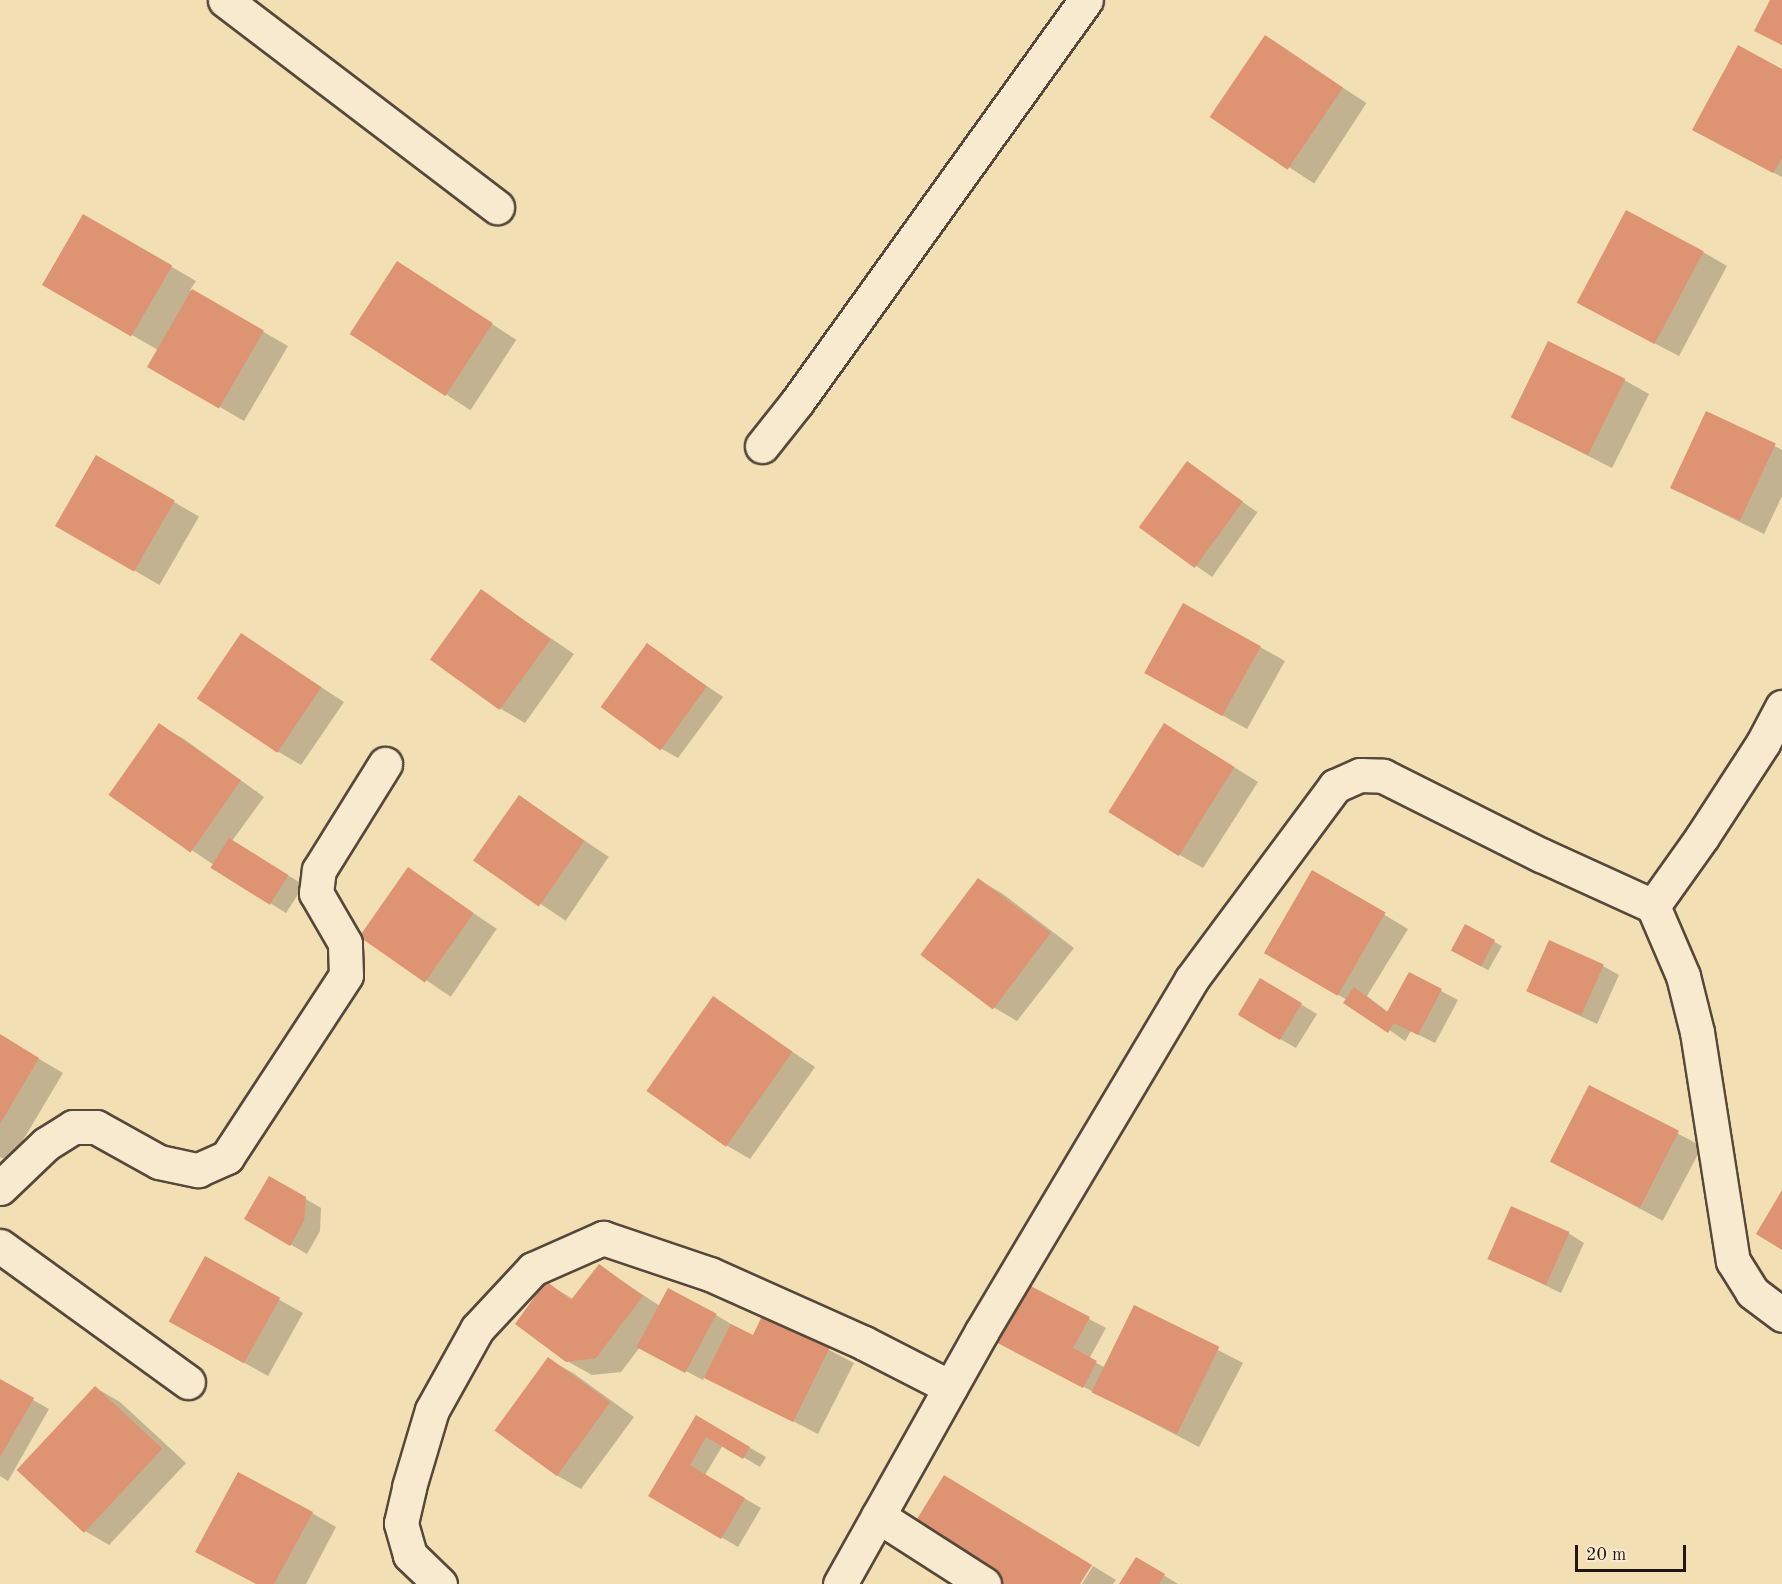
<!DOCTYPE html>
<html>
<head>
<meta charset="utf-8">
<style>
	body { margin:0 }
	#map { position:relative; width:1782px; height:1584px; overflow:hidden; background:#f3dfb4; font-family:"Old Standard TT",serif }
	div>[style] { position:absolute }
	.shadow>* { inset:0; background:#0003; transform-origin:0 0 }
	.building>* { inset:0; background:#de9372; transform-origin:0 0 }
	.roads { filter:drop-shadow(2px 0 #56483a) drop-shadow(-2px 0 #56483a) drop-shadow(0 2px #56483a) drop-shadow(0 -2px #56483a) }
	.minor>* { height:33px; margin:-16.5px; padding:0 16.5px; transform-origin:16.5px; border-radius:16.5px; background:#f7eace }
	span { translate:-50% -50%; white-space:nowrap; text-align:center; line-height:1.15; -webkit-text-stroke:4.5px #f7eace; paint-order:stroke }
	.scale { position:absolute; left:1575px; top:1545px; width:111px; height:27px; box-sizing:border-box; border:3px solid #211611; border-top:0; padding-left:8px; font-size:18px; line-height:21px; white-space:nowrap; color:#211611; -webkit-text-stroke:4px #f7eace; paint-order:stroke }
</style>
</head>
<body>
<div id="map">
	<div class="shadow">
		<div style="left:1265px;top:37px;width:121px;height:96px;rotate:33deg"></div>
		<div style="clip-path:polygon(1782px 70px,1782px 177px,1718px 143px)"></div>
		<div style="clip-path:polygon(84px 216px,196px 281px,190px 290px,288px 346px,244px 421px,149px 366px,158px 350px,44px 284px)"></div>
		<div style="clip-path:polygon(1703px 252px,1727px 266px,1679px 356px,1602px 316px)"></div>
		<div style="left:398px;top:263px;width:141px;height:84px;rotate:33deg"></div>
		<div style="clip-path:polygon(1624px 380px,1649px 394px,1612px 468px,1513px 418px)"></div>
		<div style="clip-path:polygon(1775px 446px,1782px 450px,1782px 496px,1764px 534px,1671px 488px)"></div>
		<div style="left:96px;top:457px;width:119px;height:79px;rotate:30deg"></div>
		<div style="left:1187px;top:463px;width:86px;height:79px;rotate:35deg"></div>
		<div style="clip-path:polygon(481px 591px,574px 654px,525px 723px,501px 709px)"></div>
		<div style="clip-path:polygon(241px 635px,344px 702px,301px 765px,277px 751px)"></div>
		<div style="clip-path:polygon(647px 645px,723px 697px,678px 758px,662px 749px)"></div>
		<div style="clip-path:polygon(1260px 647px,1285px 661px,1247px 729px,1171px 687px)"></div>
		<div style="clip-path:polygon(159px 725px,184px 739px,264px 797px,232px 841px,304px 885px,286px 913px,212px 867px,214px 865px,110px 795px)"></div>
		<div style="clip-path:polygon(1189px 739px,1258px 782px,1203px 868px,1178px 854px)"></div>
		<div style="left:520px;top:797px;width:107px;height:77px;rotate:34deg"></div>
		<div style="left:408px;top:869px;width:107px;height:82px;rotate:34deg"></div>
		<div style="clip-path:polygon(1313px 872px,1408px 929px,1367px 996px,1388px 1012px,1409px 974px,1458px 1000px,1435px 1043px,1411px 1031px,1405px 1041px,1347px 1000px,1265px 951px)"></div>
		<div style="clip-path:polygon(979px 880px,1003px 894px,1074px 948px,1017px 1021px,993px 1007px)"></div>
		<div style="left:1466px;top:926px;width:41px;height:28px;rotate:29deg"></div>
		<div style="clip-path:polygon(1603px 966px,1619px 975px,1597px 1024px,1527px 991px)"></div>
		<div style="clip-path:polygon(1261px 980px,1317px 1014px,1296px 1048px,1280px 1039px)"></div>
		<div style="clip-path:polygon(713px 998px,815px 1067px,750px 1159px,726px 1145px)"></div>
		<div style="clip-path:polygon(0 1036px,63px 1073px,10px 1162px,0 1157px)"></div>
		<div style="left:1590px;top:1087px;width:127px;height:84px;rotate:28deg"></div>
		<div style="clip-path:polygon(270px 1178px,321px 1208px,320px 1231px,307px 1254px,246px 1219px)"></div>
		<div style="clip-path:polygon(1568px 1233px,1584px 1243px,1561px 1293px,1489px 1258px)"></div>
		<div style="clip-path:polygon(205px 1258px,303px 1313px,268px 1376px,194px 1335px)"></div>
		<div style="clip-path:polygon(599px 1266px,660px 1306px,716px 1315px,754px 1338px,764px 1316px,854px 1363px,818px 1434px,705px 1376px,703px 1380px,640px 1347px,621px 1372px,592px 1375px,567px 1361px,546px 1283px,573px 1299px)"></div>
		<div style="clip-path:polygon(1024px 1284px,1106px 1328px,1089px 1359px,1104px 1367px,1135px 1307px,1243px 1363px,1199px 1447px,1011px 1349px)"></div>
		<div style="clip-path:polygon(548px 1359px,573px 1373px,634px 1417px,581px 1489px,556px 1475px)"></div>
		<div style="clip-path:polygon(0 1381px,49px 1409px,8px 1481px,0 1476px)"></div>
		<div style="clip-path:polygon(96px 1388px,120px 1402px,186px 1463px,109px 1545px,85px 1531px)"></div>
		<div style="clip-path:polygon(696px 1417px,766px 1457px,760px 1467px,723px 1445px,705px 1475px,761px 1508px,738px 1547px,650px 1495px)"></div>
		<div style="clip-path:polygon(312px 1513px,336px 1527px,306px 1584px,257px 1584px)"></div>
		<div style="clip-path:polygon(1093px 1566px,1116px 1580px,1113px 1584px,1082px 1584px)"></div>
		<div style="clip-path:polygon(1152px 1568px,1178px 1584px,1121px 1584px)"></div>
	</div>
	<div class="building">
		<div style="clip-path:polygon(1770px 0,1782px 0,1782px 45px,1754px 31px)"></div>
		<div style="left:1265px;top:35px;width:94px;height:99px;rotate:34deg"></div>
		<div style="clip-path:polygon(1738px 45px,1782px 69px,1782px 158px,1773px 173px,1692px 130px)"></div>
		<div style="left:1626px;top:210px;width:88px;height:105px;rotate:28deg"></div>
		<div style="left:83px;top:214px;width:103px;height:82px;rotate:30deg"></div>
		<div style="left:397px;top:261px;width:114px;height:87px;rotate:33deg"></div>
		<div style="left:192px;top:289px;width:83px;height:90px;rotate:30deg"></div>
		<div style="left:1548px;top:341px;width:86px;height:85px;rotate:26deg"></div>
		<div style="left:1706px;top:411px;width:77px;height:85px;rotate:25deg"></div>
		<div style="left:96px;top:455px;width:91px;height:82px;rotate:30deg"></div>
		<div style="left:1187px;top:461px;width:69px;height:82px;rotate:36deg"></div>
		<div style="left:481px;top:589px;width:86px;height:87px;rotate:36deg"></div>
		<div style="left:1183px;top:603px;width:89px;height:80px;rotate:29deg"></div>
		<div style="left:241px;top:633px;width:97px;height:79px;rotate:34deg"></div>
		<div style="left:647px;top:643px;width:74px;height:79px;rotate:36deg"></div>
		<div style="left:159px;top:723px;width:100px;height:88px;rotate:35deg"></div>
		<div style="left:1164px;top:723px;width:83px;height:105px;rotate:32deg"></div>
		<div style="left:519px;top:795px;width:80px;height:80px;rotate:35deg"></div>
		<div style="left:229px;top:838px;width:70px;height:35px;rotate:32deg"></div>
		<div style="left:408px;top:867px;width:80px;height:85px;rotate:35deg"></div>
		<div style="left:1312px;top:870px;width:85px;height:96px;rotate:30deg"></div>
		<div style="left:978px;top:878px;width:91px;height:96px;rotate:37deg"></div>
		<div style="left:1465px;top:924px;width:34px;height:30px;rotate:28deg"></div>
		<div style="left:1549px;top:940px;width:60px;height:56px;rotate:24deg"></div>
		<div style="clip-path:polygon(1409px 972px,1442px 989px,1418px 1035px,1394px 1023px,1388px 1033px,1343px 1003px,1354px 987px,1387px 1012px)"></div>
		<div style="left:1260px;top:978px;width:49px;height:43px;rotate:31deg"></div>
		<div style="left:713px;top:996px;width:97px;height:116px;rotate:35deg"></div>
		<div style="clip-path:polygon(0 1034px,39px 1058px,0 1124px)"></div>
		<div style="left:1589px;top:1085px;width:101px;height:86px;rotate:27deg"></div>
		<div style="clip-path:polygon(269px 1176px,306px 1197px,304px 1221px,290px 1246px,244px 1219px)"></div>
		<div style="clip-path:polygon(1782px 1190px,1782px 1250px,1756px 1234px)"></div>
		<div style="left:1511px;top:1206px;width:64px;height:58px;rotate:24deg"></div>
		<div style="left:205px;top:1256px;width:86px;height:75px;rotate:29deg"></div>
		<div style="clip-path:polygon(599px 1264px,643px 1296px,596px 1358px,566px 1362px,515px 1324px,546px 1281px,571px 1300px)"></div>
		<div style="clip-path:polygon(1023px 1282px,1090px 1317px,1073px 1348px,1097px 1361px,1083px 1388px,992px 1340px)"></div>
		<div style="left:668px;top:1288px;width:55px;height:67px;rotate:28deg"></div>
		<div style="left:1134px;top:1305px;width:95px;height:97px;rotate:26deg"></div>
		<div style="clip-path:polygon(763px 1314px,830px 1347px,793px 1422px,704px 1378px,731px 1324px,753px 1335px)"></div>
		<div style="left:548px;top:1357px;width:77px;height:91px;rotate:36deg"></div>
		<div style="clip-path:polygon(0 1379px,34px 1398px,0 1457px)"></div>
		<div style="left:95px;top:1386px;width:92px;height:115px;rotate:43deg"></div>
		<div style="clip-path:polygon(696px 1415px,750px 1447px,743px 1459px,706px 1437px,690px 1465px,745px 1498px,721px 1539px,648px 1496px)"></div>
		<div style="clip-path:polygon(238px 1472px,313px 1512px,274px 1584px,256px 1584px,195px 1552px)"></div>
		<div style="clip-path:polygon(944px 1475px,1092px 1565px,1080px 1584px,994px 1584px,909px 1532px)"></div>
		<div style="clip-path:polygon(1136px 1557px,1165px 1574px,1159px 1584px,1119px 1584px)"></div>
	</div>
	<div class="roads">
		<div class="minor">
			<div style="left:225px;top:0;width:342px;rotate:37.3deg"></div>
			<div style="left:762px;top:446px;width:56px;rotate:-51.5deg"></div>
			<div style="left:797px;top:402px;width:495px;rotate:-54.3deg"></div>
			<div style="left:1653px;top:906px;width:85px;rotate:-54.6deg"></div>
			<div style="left:1702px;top:837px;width:112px;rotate:-57deg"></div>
			<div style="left:1763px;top:743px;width:41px;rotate:-62.2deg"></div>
			<div style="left:0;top:1188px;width:64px;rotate:-43.7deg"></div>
			<div style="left:46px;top:1144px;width:32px;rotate:-32deg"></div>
			<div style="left:73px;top:1127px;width:23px"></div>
			<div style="left:96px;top:1127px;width:72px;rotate:29.1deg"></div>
			<div style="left:159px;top:1162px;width:40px;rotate:12deg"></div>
			<div style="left:198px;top:1170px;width:32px;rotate:-24deg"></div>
			<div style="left:227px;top:1157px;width:217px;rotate:-56.8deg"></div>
			<div style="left:346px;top:975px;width:32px;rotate:-92deg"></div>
			<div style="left:345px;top:943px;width:58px;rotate:-120.1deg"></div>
			<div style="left:316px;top:893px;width:23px;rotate:-83deg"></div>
			<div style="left:319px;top:870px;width:125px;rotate:-58.1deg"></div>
			<div style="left:0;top:1246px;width:232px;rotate:35.9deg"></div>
			<div style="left:878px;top:1516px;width:126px;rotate:32.7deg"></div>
			<div style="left:440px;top:1584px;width:42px;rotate:-136deg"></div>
			<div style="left:410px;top:1555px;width:33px;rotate:-106deg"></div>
			<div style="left:401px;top:1523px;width:37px;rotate:-77deg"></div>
			<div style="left:409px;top:1487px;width:80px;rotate:-73.4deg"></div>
			<div style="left:432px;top:1410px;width:93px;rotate:-60.9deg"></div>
			<div style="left:477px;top:1329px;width:82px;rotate:-47deg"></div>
			<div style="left:533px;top:1269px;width:77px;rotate:-23.9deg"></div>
			<div style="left:603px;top:1238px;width:113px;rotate:18.6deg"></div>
			<div style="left:710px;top:1274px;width:169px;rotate:24.1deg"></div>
			<div style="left:864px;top:1343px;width:97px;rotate:27.1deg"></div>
			<div style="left:840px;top:1584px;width:290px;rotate:-60.7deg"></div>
			<div style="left:982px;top:1331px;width:409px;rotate:-59.2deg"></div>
			<div style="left:1191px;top:980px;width:242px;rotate:-53.4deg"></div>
			<div style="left:1335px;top:786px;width:27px;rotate:-24deg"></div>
			<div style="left:1360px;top:775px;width:23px;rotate:2deg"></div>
			<div style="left:1383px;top:776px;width:177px;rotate:26.6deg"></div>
			<div style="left:1541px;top:855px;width:123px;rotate:24.5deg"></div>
			<div style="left:1653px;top:906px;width:76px;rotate:66.8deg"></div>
			<div style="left:1683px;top:976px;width:58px;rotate:76deg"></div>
			<div style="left:1697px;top:1032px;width:232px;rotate:81.1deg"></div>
			<div style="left:1733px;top:1261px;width:36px;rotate:58deg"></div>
			<div style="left:1752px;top:1292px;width:38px;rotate:37deg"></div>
		</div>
	</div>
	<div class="scale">20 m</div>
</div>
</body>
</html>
